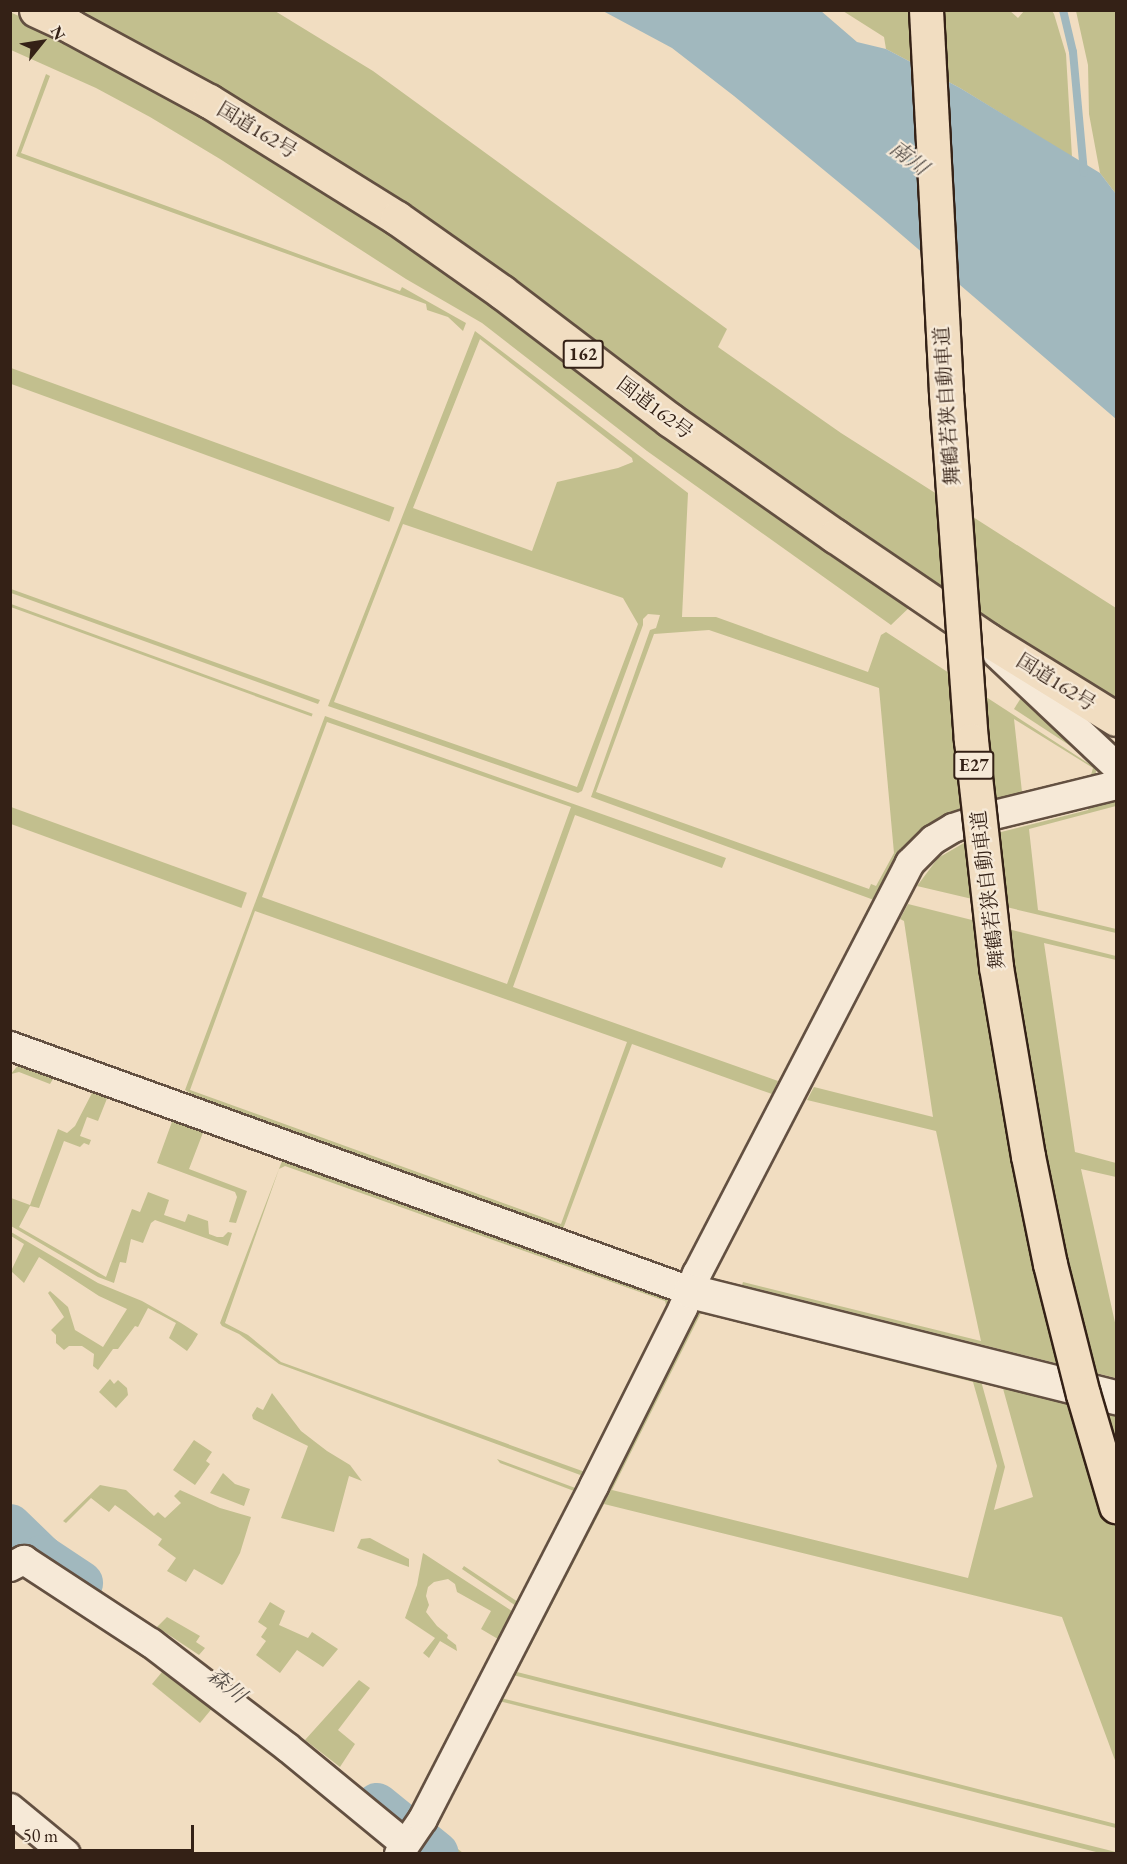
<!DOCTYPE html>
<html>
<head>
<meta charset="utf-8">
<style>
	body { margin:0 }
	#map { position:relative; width:1127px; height:1864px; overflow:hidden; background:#f1ddc1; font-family:"EB Garamond","Noto Serif JP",serif }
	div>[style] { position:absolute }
	.green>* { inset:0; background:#c2bf8e; transform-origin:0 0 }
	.water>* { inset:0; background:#a1b8be }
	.stream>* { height:8px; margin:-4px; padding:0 4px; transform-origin:4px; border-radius:4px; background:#a1b8be }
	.river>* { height:44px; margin:-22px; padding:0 22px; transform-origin:22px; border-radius:22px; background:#a1b8be }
	.roads { filter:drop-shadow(2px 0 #635041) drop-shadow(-2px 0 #635041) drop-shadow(0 2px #635041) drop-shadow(0 -2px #635041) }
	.minor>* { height:28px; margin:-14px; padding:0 14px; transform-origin:14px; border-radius:14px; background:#f6e9d7 }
	.tertiary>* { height:33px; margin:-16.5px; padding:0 16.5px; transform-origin:16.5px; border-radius:16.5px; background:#f6e9d7 }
	.trunk>* { height:33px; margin:-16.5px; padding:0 16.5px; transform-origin:16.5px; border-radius:16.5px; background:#f1ddc1 }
	.bridges { filter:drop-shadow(2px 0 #342116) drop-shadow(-2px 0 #342116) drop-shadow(0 2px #342116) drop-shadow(0 -2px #342116) }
	.motorway-bridge>* { height:33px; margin:-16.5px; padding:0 16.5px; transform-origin:16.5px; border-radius:16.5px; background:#f1ddc1 }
	span { translate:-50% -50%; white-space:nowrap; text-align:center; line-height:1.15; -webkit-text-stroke:4.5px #f6e9d7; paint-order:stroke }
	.shield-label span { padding:2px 4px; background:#f6e9d7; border:2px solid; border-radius:4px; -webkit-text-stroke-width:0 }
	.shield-label { font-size:18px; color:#342116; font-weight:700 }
	.street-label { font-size:20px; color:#342116 }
	.water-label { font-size:21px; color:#554e48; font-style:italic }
	.frame { position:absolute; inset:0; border:12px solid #342116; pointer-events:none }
	.north { position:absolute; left:12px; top:12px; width:60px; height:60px; -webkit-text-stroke:4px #f6e9d7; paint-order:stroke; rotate:60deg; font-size:16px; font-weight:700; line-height:24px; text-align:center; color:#342116 }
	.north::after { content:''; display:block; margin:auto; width:21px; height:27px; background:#342116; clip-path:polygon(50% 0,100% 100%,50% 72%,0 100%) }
	.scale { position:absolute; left:12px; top:1825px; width:182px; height:27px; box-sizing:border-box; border:3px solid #342116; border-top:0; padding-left:8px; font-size:18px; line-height:21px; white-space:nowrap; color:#342116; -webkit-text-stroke:4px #f6e9d7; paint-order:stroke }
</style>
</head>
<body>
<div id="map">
	<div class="green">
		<div style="clip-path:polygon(1009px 10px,1018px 18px,1024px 11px,1052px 11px,1054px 14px,1066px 54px,1072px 157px,960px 88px,886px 49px,884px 37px,843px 11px)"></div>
		<div style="clip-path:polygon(64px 11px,275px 11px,373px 71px,727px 329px,718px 347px,841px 433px,1116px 608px,1116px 707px)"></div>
		<div style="clip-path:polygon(1076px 11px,1116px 11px,1116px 194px,1100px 173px,1089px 114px,1088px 65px)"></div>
		<div style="clip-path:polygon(10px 12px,67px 38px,336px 193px,914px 603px,891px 625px,647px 451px,482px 323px,406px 279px,220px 159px,150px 117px,96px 88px,11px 50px)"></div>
		<div style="clip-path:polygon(46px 74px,50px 76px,21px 153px,400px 291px,402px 287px,466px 323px,463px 331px,448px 317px,427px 310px,426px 304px,16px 156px)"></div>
		<div style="clip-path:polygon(evenodd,475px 331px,688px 493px,682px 617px,716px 617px,868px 672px,881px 635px,886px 632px,1097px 769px,1094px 778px,937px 821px,908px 842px,874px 900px,591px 797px,650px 630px,656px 628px,660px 615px,648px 614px,643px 619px,643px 625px,582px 791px,578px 793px,328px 706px,475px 331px,480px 339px,632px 458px,633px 462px,618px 468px,557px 482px,532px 551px,413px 508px,480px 339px,475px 331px,403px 524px,623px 598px,638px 624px,577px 787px,334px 702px,403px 524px,475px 331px,709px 630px,879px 688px,894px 853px,876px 886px,871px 884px,869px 889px,596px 792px,654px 634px,709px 630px,475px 331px,1014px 719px,1093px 768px,1091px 775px,1022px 792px,1014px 719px)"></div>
		<div style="left:11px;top:368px;width:408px;height:15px;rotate:20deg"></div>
		<div style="clip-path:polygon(11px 589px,320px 700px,318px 704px,11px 593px)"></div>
		<div style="left:11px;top:604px;width:321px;height:3px;rotate:20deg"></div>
		<div style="clip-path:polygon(1024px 693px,1098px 764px,1014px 709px)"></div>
		<div style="clip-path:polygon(evenodd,325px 716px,726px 858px,722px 868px,575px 815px,513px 987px,778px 1081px,772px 1094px,632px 1044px,563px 1229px,193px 1095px,185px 1090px,325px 716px,327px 722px,571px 807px,507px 984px,262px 897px,327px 722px,325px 716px,255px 911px,627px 1042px,561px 1224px,190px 1090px,255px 911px)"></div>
		<div style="clip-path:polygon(1116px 798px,1116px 806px,1029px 829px,1038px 910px,1116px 929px,1116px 933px,917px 886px,938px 858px,969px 840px,1088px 810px,1090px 806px)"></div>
		<div style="left:11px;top:807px;width:251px;height:16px;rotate:20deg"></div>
		<div style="clip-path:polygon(908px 904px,1116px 956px,1116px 960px,1044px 943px,1075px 1152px,1116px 1163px,1116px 1177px,1081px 1169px,1116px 1327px,1116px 1378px,742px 1285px,743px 1282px,981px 1341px,936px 1131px,807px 1100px,814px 1087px,933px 1117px,904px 921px,900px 919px)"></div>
		<div style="clip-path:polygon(19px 1064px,108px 1096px,98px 1121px,87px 1117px,80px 1136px,91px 1140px,89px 1145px,84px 1143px,80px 1147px,64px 1141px,39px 1208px,30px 1206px,19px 1227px,106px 1277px,132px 1209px,140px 1212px,148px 1192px,169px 1200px,164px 1215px,185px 1222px,188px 1214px,208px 1221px,209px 1234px,217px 1237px,223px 1237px,228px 1232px,232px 1233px,228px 1246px,155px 1220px,151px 1223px,143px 1243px,131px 1239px,126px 1263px,120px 1262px,114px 1283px,98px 1277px,11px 1226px,11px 1198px,30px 1205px,58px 1129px,67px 1133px,75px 1126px,92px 1093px,53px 1079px,50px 1084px,19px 1072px,11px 1074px)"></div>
		<div style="clip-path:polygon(173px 1119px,204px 1130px,189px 1169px,247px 1191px,236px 1223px,229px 1222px,237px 1197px,235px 1192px,157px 1163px)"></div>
		<div style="clip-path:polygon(evenodd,282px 1161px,670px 1299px,672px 1307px,583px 1476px,279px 1364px,239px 1334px,222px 1326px,220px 1323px,282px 1161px,285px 1166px,665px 1301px,667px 1309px,585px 1472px,281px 1362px,248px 1335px,225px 1323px,279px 1169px,285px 1166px)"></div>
		<div style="clip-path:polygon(11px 1232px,98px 1283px,142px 1301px,181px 1323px,198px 1334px,192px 1344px,187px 1351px,169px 1338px,176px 1323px,148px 1308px,138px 1327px,135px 1326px,118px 1349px,113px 1349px,98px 1370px,93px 1366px,94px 1354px,82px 1346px,69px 1346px,64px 1350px,56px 1343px,56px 1335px,51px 1330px,64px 1317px,48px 1293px,50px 1291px,68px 1307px,75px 1330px,103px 1347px,127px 1309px,99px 1296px,39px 1257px,24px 1283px,11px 1271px,24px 1244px,11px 1236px)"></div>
		<div style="clip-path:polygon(evenodd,697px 1309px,981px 1381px,1005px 1467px,994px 1510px,1033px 1497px,1002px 1385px,1116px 1414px,1116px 1763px,1062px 1617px,604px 1504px,517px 1672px,1116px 1824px,1116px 1828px,513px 1675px,697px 1309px,701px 1313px,973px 1382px,997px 1466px,968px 1578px,612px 1490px,701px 1313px)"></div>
		<div style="clip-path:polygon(110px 1379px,114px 1384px,118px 1380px,127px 1388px,128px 1395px,116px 1408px,99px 1392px)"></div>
		<div style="clip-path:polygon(272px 1393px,301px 1431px,327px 1451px,350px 1465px,362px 1481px,349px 1476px,334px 1532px,281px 1518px,308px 1446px,253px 1419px,252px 1415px,257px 1407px,263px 1410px)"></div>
		<div style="clip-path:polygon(194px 1440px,212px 1452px,206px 1461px,210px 1464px,195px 1485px,173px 1470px)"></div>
		<div style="clip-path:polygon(497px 1459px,578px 1489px,580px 1494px,522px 1610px,462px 1569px,464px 1566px,521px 1604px,576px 1495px,574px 1491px,500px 1463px)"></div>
		<div style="clip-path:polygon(223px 1473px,235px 1484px,250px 1489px,244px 1506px,210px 1493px)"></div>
		<div style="clip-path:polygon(100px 1485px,126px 1490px,154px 1516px,158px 1512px,165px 1518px,181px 1503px,174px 1496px,180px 1490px,220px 1508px,251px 1517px,240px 1553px,224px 1583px,222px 1585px,194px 1569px,186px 1582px,167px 1571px,176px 1558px,158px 1545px,162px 1539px,115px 1505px,109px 1512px,91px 1498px,66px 1523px,63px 1521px)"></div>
		<div style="clip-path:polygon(370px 1538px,409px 1559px,409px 1567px,357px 1548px,361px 1539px)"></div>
		<div style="clip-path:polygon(423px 1553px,518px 1615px,503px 1642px,481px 1629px,491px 1611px,457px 1592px,455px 1584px,448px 1579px,434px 1582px,428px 1587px,426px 1596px,429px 1605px,426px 1612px,437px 1626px,448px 1635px,447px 1638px,456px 1645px,457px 1651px,440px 1641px,429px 1658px,423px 1653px,435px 1638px,405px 1618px,417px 1585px)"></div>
		<div style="clip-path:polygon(270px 1602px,285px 1611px,279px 1625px,308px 1638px,312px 1632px,338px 1649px,323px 1667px,297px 1650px,280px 1673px,256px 1655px,266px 1641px,261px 1637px,267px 1628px,258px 1622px)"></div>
		<div style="clip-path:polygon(167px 1617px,200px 1636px,196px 1642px,205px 1648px,199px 1655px,157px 1627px)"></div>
		<div style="clip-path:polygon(162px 1672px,172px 1672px,214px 1706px,200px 1723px,152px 1684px)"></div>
		<div style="clip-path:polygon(359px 1680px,370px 1688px,338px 1730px,355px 1744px,340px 1767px,305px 1740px)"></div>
		<div style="clip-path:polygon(497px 1697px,1116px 1852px,1116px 1853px,1100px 1853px,499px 1701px,434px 1830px,463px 1853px,446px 1853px,424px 1836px)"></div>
	</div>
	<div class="water">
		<div style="clip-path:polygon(603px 11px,821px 11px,857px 42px,886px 49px,960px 88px,1100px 173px,1116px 194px,1116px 419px,882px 218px,734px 96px,672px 48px)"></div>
	</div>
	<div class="stream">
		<div style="left:1063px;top:10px;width:43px;rotate:76.6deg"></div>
		<div style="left:1073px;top:52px;width:121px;rotate:84.8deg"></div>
	</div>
	<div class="river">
		<div style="left:10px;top:1526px;width:45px;rotate:44.1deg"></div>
		<div style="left:42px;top:1557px;width:47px;rotate:33.7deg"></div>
		<div style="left:377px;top:1805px;width:77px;rotate:39.2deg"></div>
	</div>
	<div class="roads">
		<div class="minor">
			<div style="left:997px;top:654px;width:163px;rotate:43.3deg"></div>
			<div style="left:10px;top:1046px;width:723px;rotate:19.81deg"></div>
			<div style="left:10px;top:1567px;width:16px;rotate:-27deg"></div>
			<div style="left:24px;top:1560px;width:152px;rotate:33.2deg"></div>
			<div style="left:151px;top:1643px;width:171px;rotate:37.4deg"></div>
			<div style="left:287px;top:1747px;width:151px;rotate:39.4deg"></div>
			<div style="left:10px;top:1808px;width:72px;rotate:39.4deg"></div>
			<div style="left:399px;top:1854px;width:42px;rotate:-55.6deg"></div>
			<div style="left:423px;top:1819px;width:374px;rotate:-62.8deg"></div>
			<div style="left:594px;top:1486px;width:199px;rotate:-63.4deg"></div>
			<div style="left:683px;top:1308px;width:37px;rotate:-68deg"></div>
			<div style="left:697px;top:1274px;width:463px;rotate:-62.6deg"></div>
			<div style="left:910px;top:863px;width:33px;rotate:-45deg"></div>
			<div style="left:933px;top:840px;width:23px;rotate:-31deg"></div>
			<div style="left:953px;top:828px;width:35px;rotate:-18deg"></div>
			<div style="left:986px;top:817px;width:134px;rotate:-13.8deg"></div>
		</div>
		<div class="tertiary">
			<div style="left:690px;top:1291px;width:439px;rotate:14deg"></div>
		</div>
		<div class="trunk">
			<div style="left:36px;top:10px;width:40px;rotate:25deg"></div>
			<div style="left:72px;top:27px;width:156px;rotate:28.4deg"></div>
			<div style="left:209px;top:101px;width:221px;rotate:31.9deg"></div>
			<div style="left:397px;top:218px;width:128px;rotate:35.2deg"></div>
			<div style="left:502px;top:292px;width:211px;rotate:37.3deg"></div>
			<div style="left:670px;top:420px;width:202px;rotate:35.1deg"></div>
			<div style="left:835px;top:536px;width:185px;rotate:34.2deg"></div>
			<div style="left:988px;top:640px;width:150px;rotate:31.7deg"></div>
		</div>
	</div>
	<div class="bridges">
		<div class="motorway-bridge">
			<div style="left:926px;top:10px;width:384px;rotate:87deg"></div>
			<div style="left:946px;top:393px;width:348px;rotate:85.9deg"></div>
			<div style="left:971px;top:740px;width:228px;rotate:83.7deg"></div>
			<div style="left:996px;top:967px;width:192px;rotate:80.4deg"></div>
			<div style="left:1028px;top:1156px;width:110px;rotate:78.5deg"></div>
			<div style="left:1050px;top:1264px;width:134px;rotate:75.8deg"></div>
			<div style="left:1083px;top:1394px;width:117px;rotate:73.6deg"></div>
		</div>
	</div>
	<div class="shield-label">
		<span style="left:583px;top:354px">162</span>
		<span style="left:974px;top:765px">E27</span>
	</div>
	<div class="street-label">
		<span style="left:257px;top:130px;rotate:31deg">国道162号</span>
		<span style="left:947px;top:406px;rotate:-94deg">舞鶴若狭自動車道</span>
		<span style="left:655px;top:408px;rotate:37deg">国道162号</span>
		<span style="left:1056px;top:682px;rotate:32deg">国道162号</span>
		<span style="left:988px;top:890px;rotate:-97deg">舞鶴若狭自動車道</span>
	</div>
	<div class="water-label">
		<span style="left:909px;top:158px;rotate:37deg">南川</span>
		<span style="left:227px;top:1685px;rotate:39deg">森川</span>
	</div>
	<div class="frame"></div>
	<div class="north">N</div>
	<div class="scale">50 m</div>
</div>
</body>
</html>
